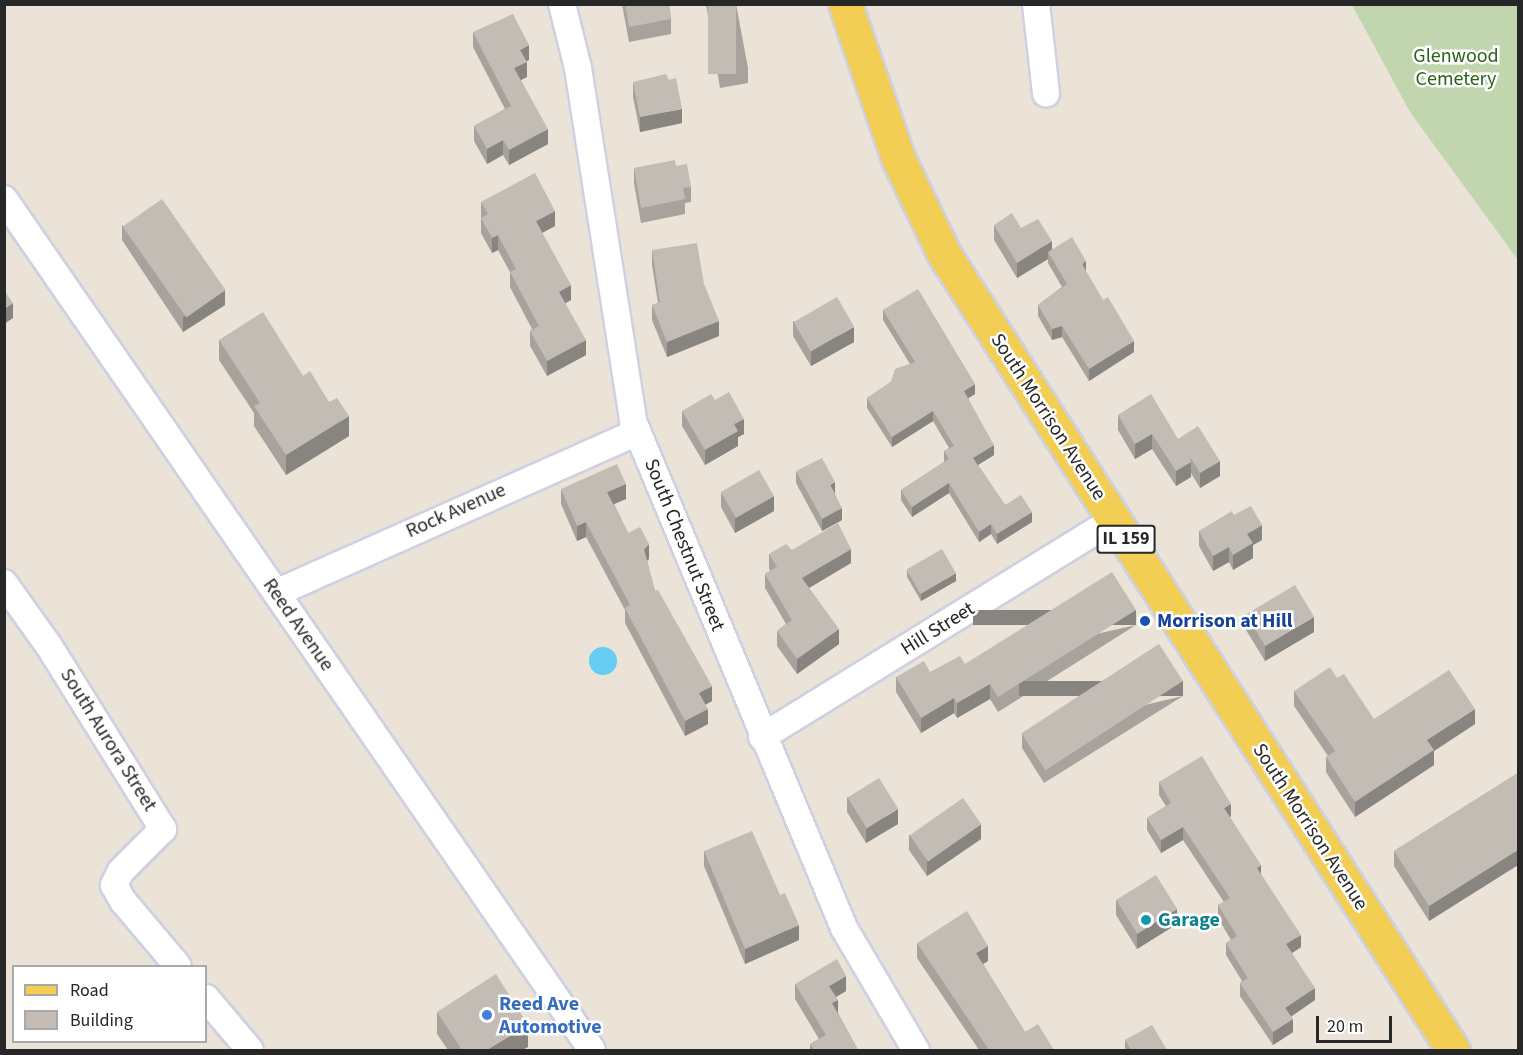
<!DOCTYPE html>
<html>
<head>
<meta charset="utf-8">
<style>
	body { margin:0 }
	#map { position:relative; width:1523px; height:1055px; overflow:hidden; background:#ebe2d8; font-family:"Source Sans 3",sans-serif }
	div>[style] { position:absolute }
	.cemetery>* { inset:0; background:#c1d5af }
	.water>* { inset:0; background:#67ccf1 }
	.round { border-radius:50% }
	.roads { filter:drop-shadow(2px 0 #cdd1e1) drop-shadow(-2px 0 #cdd1e1) drop-shadow(0 2px #cdd1e1) drop-shadow(0 -2px #cdd1e1) }
	.minor>* { height:26px; margin:-13px; padding:0 13px; transform-origin:13px; border-radius:13px; background:#fff }
	.primary>* { height:33px; margin:-16.5px; padding:0 16.5px; transform-origin:16.5px; border-radius:16.5px; background:#f3ce54 }
	.wall>* { inset:0; background:#a7a29c }
	.shaded-wall>* { inset:0; background:#88847f; transform-origin:0 0 }
	.building>* { inset:0; background:#c2bcb5; transform-origin:0 0 }
	.dots>* { width:16px; height:16px; translate:-50% -50%; box-sizing:border-box; border:3px solid #fff; border-radius:50% }
	span { translate:-50% -50%; white-space:nowrap; text-align:center; line-height:1.15; -webkit-text-stroke:5px #fff; paint-order:stroke }
	.shield-label span { padding:2px 4px; background:#fff; border:2px solid; border-radius:4px; -webkit-text-stroke-width:0 }
	.shield-label { font-size:18px; color:#272727; font-weight:700 }
	.park-label { font-size:20px; color:#276417 }
	.street-label { font-size:20px; color:#272727 }
	.transit-label { font-size:20px; color:#164399; font-weight:700 }
	.left { translate:0 -50%; text-align:left }
	.culture-label { font-size:20px; color:#0d838f; font-weight:700 }
	.shop-label { font-size:20px; color:#366cbe; font-weight:700 }
	.frame { position:absolute; inset:0; border:6px solid #272727; pointer-events:none }
	.legend { position:absolute; left:12px; top:965px; width:195px; height:78px; box-sizing:border-box; background:#fff; border:2px solid #a9a9a9; margin:0; padding:8px 10px; list-style:none; font-size:18px; color:#272727 }
	.legend li { display:flex; align-items:center; gap:12px; height:30px }
	.legend b { width:30px; border:2px solid #a9a9a9 }
	.scale { position:absolute; left:1316px; top:1016px; width:76px; height:27px; box-sizing:border-box; border:3px solid #272727; border-top:0; padding-left:8px; font-size:18px; line-height:21px; white-space:nowrap; color:#272727; -webkit-text-stroke:4px #fff; paint-order:stroke }
</style>
</head>
<body>
<div id="map">
	<div class="cemetery">
		<div style="clip-path:polygon(1352px 5px,1518px 5px,1518px 260px,1410px 112px)"></div>
	</div>
	<div class="water">
		<div class="round" style="left:589px;top:647px;width:28px;height:28px"></div>
	</div>
	<div class="roads">
		<div class="minor">
			<div style="left:562px;top:4px;width:66px;rotate:76deg"></div>
			<div style="left:578px;top:68px;width:357px;rotate:81.1deg"></div>
			<div style="left:633px;top:421px;width:549px;rotate:67.4deg"></div>
			<div style="left:844px;top:928px;width:142px;rotate:59.5deg"></div>
			<div style="left:1036px;top:4px;width:90px;rotate:83.6deg"></div>
			<div style="left:4px;top:199px;width:1034px;rotate:55.36deg"></div>
			<div style="left:4px;top:583px;width:77px;rotate:54.5deg"></div>
			<div style="left:49px;top:646px;width:216px;rotate:58.1deg"></div>
			<div style="left:163px;top:829px;width:59px;rotate:135deg"></div>
			<div style="left:121px;top:871px;width:16px;rotate:117deg"></div>
			<div style="left:114px;top:885px;width:18px;rotate:61deg"></div>
			<div style="left:123px;top:901px;width:85px;rotate:49.8deg"></div>
			<div style="left:276px;top:593px;width:396px;rotate:-24deg"></div>
			<div style="left:762px;top:737px;width:414px;rotate:-31.7deg"></div>
			<div style="left:206px;top:998px;width:68px;rotate:49.8deg"></div>
		</div>
		<div class="primary">
			<div style="left:845px;top:4px;width:163px;rotate:71deg"></div>
			<div style="left:898px;top:158px;width:106px;rotate:64.4deg"></div>
			<div style="left:944px;top:254px;width:945px;rotate:57.4deg"></div>
		</div>
	</div>
	<div class="wall">
		<div style="clip-path:polygon(622px 4px,669px 4px,671px 19px,671px 34px,629px 42px)"></div>
		<div style="clip-path:polygon(706px 4px,736px 4px,748px 68px,748px 83px,720px 88px)"></div>
		<div style="clip-path:polygon(473px 32px,529px 60px,526px 61px,527px 77px,521px 80px,548px 144px,509px 165px,503px 155px,487px 164px,474px 141px,474px 126px,505px 109px,473px 47px)"></div>
		<div style="clip-path:polygon(633px 82px,682px 123px,640px 132px,633px 97px)"></div>
		<div style="clip-path:polygon(676px 166px,691px 187px,691px 202px,685px 203px,685px 214px,641px 223px,634px 183px,634px 168px)"></div>
		<div style="clip-path:polygon(481px 202px,555px 226px,542px 233px,571px 300px,565px 303px,586px 355px,547px 376px,530px 346px,530px 331px,532px 329px,510px 287px,510px 272px,498px 250px,492px 253px,481px 233px)"></div>
		<div style="clip-path:polygon(122px 225px,225px 305px,183px 332px,122px 240px)"></div>
		<div style="clip-path:polygon(994px 225px,1021px 228px,1086px 272px,1134px 352px,1089px 381px,1062px 337px,1052px 340px,1038px 316px,1038px 305px,1062px 287px,1048px 263px,1048px 259px,1017px 278px,994px 240px)"></div>
		<div style="clip-path:polygon(652px 250px,719px 336px,667px 357px,652px 320px,652px 305px,658px 303px,652px 265px)"></div>
		<div style="clip-path:polygon(883px 310px,975px 394px,968px 398px,994px 455px,978px 465px,1005px 505px,1032px 522px,997px 544px,991px 534px,979px 542px,949px 493px,912px 517px,901px 500px,901px 490px,944px 462px,944px 451px,949px 448px,933px 421px,892px 447px,867px 408px,867px 398px,891px 382px,910px 364px,883px 320px)"></div>
		<div style="clip-path:polygon(793px 321px,854px 342px,811px 366px,793px 336px)"></div>
		<div style="clip-path:polygon(219px 340px,303px 376px,329px 402px,349px 436px,286px 475px,254px 426px,254px 413px,219px 360px)"></div>
		<div style="clip-path:polygon(715px 400px,744px 434px,738px 437px,738px 446px,705px 465px,682px 426px,682px 411px)"></div>
		<div style="clip-path:polygon(1118px 415px,1178px 439px,1220px 476px,1200px 488px,1191px 473px,1191px 477px,1176px 486px,1152px 449px,1135px 459px,1118px 430px)"></div>
		<div style="clip-path:polygon(796px 471px,835px 494px,842px 520px,822px 531px,796px 483px)"></div>
		<div style="clip-path:polygon(561px 489px,626px 499px,614px 504px,628px 533px,649px 559px,647px 561px,655px 591px,712px 701px,705px 705px,708px 724px,685px 736px,625px 623px,625px 610px,586px 537px,577px 541px,561px 504px)"></div>
		<div style="clip-path:polygon(721px 492px,774px 511px,735px 533px,721px 507px)"></div>
		<div style="clip-path:polygon(1234px 515px,1262px 540px,1253px 545px,1253px 558px,1233px 570px,1229px 562px,1213px 571px,1199px 546px,1199px 531px)"></div>
		<div style="clip-path:polygon(792px 550px,851px 563px,809px 588px,839px 644px,797px 674px,777px 646px,777px 631px,786px 624px,765px 588px,765px 574px,770px 571px,769px 568px,769px 554px)"></div>
		<div style="clip-path:polygon(907px 570px,956px 581px,921px 601px,907px 577px)"></div>
		<div style="clip-path:polygon(1246px 615px,1314px 632px,1265px 661px,1246px 630px)"></div>
		<div style="clip-path:polygon(1136px 625px,998px 712px,990px 699px,957px 718px,954px 713px,921px 733px,896px 692px,896px 677px,930px 672px)"></div>
		<div style="clip-path:polygon(1337px 678px,1374px 719px,1475px 724px,1434px 751px,1434px 765px,1355px 817px,1326px 772px,1326px 757px,1328px 756px,1294px 706px,1294px 691px)"></div>
		<div style="clip-path:polygon(1183px 696px,1044px 783px,1022px 748px,1022px 734px)"></div>
		<div style="clip-path:polygon(1518px 773px,1518px 865px,1429px 921px,1394px 866px,1394px 851px)"></div>
		<div style="clip-path:polygon(1159px 782px,1231px 816px,1230px 817px,1301px 947px,1292px 953px,1315px 1000px,1291px 1017px,1293px 1032px,1273px 1045px,1240px 996px,1240px 983px,1242px 981px,1226px 955px,1226px 943px,1231px 940px,1218px 918px,1218px 905px,1224px 902px,1183px 840px,1161px 853px,1147px 830px,1147px 818px,1166px 806px,1159px 795px)"></div>
		<div style="clip-path:polygon(847px 797px,898px 824px,866px 843px,847px 812px)"></div>
		<div style="clip-path:polygon(909px 835px,981px 839px,927px 876px,909px 850px)"></div>
		<div style="clip-path:polygon(704px 851px,799px 940px,745px 964px,704px 866px)"></div>
		<div style="clip-path:polygon(1116px 900px,1177px 924px,1137px 949px,1116px 915px)"></div>
		<div style="clip-path:polygon(917px 943px,988px 961px,983px 964px,1025px 1032px,1054px 1050px,979px 1050px,917px 958px)"></div>
		<div style="clip-path:polygon(795px 984px,846px 991px,836px 997px,838px 1013px,858px 1050px,810px 1050px,810px 1044px,819px 1039px,795px 999px)"></div>
		<div style="clip-path:polygon(437px 1012px,528px 1047px,522px 1050px,448px 1050px,437px 1034px)"></div>
		<div style="clip-path:polygon(1125px 1040px,1167px 1050px,1125px 1050px)"></div>
	</div>
	<div class="shaded-wall">
		<div style="clip-path:polygon(529px 45px,529px 60px,520px 65px,520px 50px)"></div>
		<div style="clip-path:polygon(527px 62px,527px 77px,514px 83px,514px 68px)"></div>
		<div style="clip-path:polygon(682px 109px,682px 123px,640px 132px,640px 117px)"></div>
		<div style="clip-path:polygon(548px 129px,548px 144px,509px 165px,509px 150px)"></div>
		<div style="clip-path:polygon(503px 140px,503px 155px,487px 164px,487px 149px)"></div>
		<div style="clip-path:polygon(555px 211px,555px 226px,536px 236px,536px 221px)"></div>
		<div style="clip-path:polygon(498px 235px,498px 250px,492px 253px,492px 238px)"></div>
		<div style="clip-path:polygon(1052px 241px,1052px 256px,1048px 252px,1048px 259px,1017px 278px,1017px 263px)"></div>
		<div style="clip-path:polygon(1086px 261px,1086px 272px,1082px 264px)"></div>
		<div style="clip-path:polygon(571px 285px,571px 300px,559px 307px,559px 292px)"></div>
		<div style="clip-path:polygon(225px 290px,225px 305px,183px 332px,183px 317px)"></div>
		<div style="clip-path:polygon(13px 303px,13px 318px,4px 324px,4px 309px)"></div>
		<div style="clip-path:polygon(719px 321px,719px 336px,667px 357px,667px 342px)"></div>
		<div style="clip-path:polygon(1062px 326px,1062px 337px,1052px 340px,1052px 329px)"></div>
		<div style="clip-path:polygon(854px 327px,854px 342px,811px 366px,811px 351px)"></div>
		<div style="clip-path:polygon(586px 340px,586px 355px,547px 376px,547px 361px)"></div>
		<div style="clip-path:polygon(1134px 341px,1134px 352px,1089px 381px,1089px 369px)"></div>
		<div style="clip-path:polygon(975px 384px,975px 394px,964px 401px,964px 391px)"></div>
		<div style="clip-path:polygon(933px 411px,933px 421px,892px 447px,892px 437px)"></div>
		<div style="clip-path:polygon(349px 416px,349px 436px,286px 475px,286px 455px)"></div>
		<div style="clip-path:polygon(744px 419px,744px 434px,738px 437px,738px 446px,705px 465px,705px 450px,734px 424px)"></div>
		<div style="clip-path:polygon(1152px 434px,1152px 449px,1135px 459px,1135px 444px)"></div>
		<div style="clip-path:polygon(994px 445px,994px 455px,973px 468px,973px 458px)"></div>
		<div style="clip-path:polygon(1220px 461px,1220px 476px,1200px 488px,1200px 473px)"></div>
		<div style="clip-path:polygon(1191px 462px,1191px 477px,1176px 486px,1176px 471px)"></div>
		<div style="clip-path:polygon(835px 482px,835px 494px,830px 485px)"></div>
		<div style="clip-path:polygon(949px 483px,949px 493px,912px 517px,912px 507px)"></div>
		<div style="clip-path:polygon(626px 484px,626px 499px,607px 507px,607px 492px)"></div>
		<div style="clip-path:polygon(774px 496px,774px 511px,735px 533px,735px 518px)"></div>
		<div style="clip-path:polygon(842px 508px,842px 520px,822px 531px,822px 519px)"></div>
		<div style="clip-path:polygon(1032px 512px,1032px 522px,997px 544px,997px 534px)"></div>
		<div style="clip-path:polygon(586px 522px,586px 537px,577px 541px,577px 526px)"></div>
		<div style="clip-path:polygon(991px 524px,991px 534px,979px 542px,979px 532px)"></div>
		<div style="clip-path:polygon(1262px 525px,1262px 540px,1253px 545px,1253px 558px,1233px 570px,1233px 555px,1247px 534px)"></div>
		<div style="clip-path:polygon(649px 544px,649px 559px,644px 563px,644px 549px)"></div>
		<div style="clip-path:polygon(1229px 547px,1229px 562px,1213px 571px,1213px 556px)"></div>
		<div style="clip-path:polygon(851px 549px,851px 563px,802px 592px,802px 578px)"></div>
		<div style="clip-path:polygon(956px 573px,956px 581px,921px 601px,921px 594px)"></div>
		<div style="left:1136px;top:610px;width:15px;height:163px;rotate:90deg"></div>
		<div style="clip-path:polygon(1314px 617px,1314px 632px,1265px 661px,1265px 646px)"></div>
		<div style="clip-path:polygon(839px 629px,839px 644px,797px 674px,797px 659px)"></div>
		<div style="left:1183px;top:681px;width:15px;height:164px;rotate:90deg"></div>
		<div style="clip-path:polygon(990px 684px,990px 699px,957px 718px,957px 703px)"></div>
		<div style="clip-path:polygon(712px 686px,712px 701px,699px 708px,699px 693px)"></div>
		<div style="clip-path:polygon(954px 698px,954px 713px,921px 733px,921px 718px)"></div>
		<div style="clip-path:polygon(708px 709px,708px 724px,685px 736px,685px 721px)"></div>
		<div style="clip-path:polygon(1475px 709px,1475px 724px,1434px 751px,1434px 765px,1355px 817px,1355px 802px,1427px 740px)"></div>
		<div style="clip-path:polygon(1231px 804px,1231px 816px,1224px 821px,1224px 808px)"></div>
		<div style="clip-path:polygon(898px 809px,898px 824px,866px 843px,866px 829px)"></div>
		<div style="clip-path:polygon(981px 824px,981px 839px,927px 876px,927px 861px)"></div>
		<div style="clip-path:polygon(1183px 827px,1183px 840px,1161px 853px,1161px 840px)"></div>
		<div style="clip-path:polygon(1518px 850px,1518px 865px,1429px 921px,1429px 906px)"></div>
		<div style="clip-path:polygon(1261px 865px,1261px 877px,1257px 868px)"></div>
		<div style="clip-path:polygon(1177px 909px,1177px 924px,1137px 949px,1137px 934px)"></div>
		<div style="clip-path:polygon(799px 925px,799px 940px,745px 964px,745px 949px)"></div>
		<div style="clip-path:polygon(1301px 935px,1301px 947px,1286px 957px,1286px 944px)"></div>
		<div style="clip-path:polygon(988px 946px,988px 961px,976px 968px,976px 953px)"></div>
		<div style="clip-path:polygon(846px 976px,846px 991px,829px 1001px,829px 986px)"></div>
		<div style="clip-path:polygon(1315px 988px,1315px 1000px,1285px 1020px,1285px 1008px)"></div>
		<div style="clip-path:polygon(838px 1000px,838px 1014px,832px 1003px)"></div>
		<div style="clip-path:polygon(1293px 1019px,1293px 1032px,1273px 1045px,1273px 1032px)"></div>
		<div style="clip-path:polygon(528px 1025px,528px 1047px,522px 1050px,487px 1050px)"></div>
	</div>
	<div class="building">
		<div style="clip-path:polygon(625px 4px,669px 4px,671px 19px,629px 27px)"></div>
		<div style="left:708px;top:4px;width:28px;height:70px"></div>
		<div style="clip-path:polygon(513px 14px,529px 45px,520px 50px,527px 62px,514px 68px,548px 129px,509px 150px,503px 140px,487px 149px,474px 126px,511px 106px,473px 32px)"></div>
		<div style="clip-path:polygon(666px 74px,669px 80px,676px 78px,682px 109px,640px 117px,633px 82px)"></div>
		<div style="clip-path:polygon(675px 160px,676px 166px,687px 164px,691px 187px,683px 188px,685px 199px,641px 208px,634px 168px)"></div>
		<div style="clip-path:polygon(535px 173px,555px 211px,536px 221px,571px 285px,559px 292px,586px 340px,547px 361px,530px 331px,539px 326px,510px 272px,516px 269px,498px 235px,492px 238px,481px 218px,488px 214px,481px 202px)"></div>
		<div style="left:162px;top:199px;width:111px;height:48px;rotate:55deg"></div>
		<div style="clip-path:polygon(1012px 213px,1021px 228px,1038px 219px,1052px 241px,1017px 263px,994px 225px)"></div>
		<div style="clip-path:polygon(1072px 237px,1086px 261px,1082px 264px,1103px 300px,1108px 297px,1134px 341px,1089px 369px,1062px 326px,1052px 329px,1038px 305px,1067px 284px,1048px 252px)"></div>
		<div style="clip-path:polygon(697px 243px,704px 284px,719px 321px,667px 342px,652px 305px,660px 302px,652px 250px)"></div>
		<div style="clip-path:polygon(918px 289px,975px 384px,964px 391px,994px 445px,973px 458px,1005px 505px,1021px 495px,1032px 512px,997px 534px,991px 524px,979px 532px,949px 483px,912px 507px,901px 490px,949px 459px,944px 451px,954px 446px,933px 411px,892px 437px,867px 398px,891px 382px,895px 369px,915px 362px,883px 310px)"></div>
		<div style="clip-path:polygon(4px 290px,13px 303px,4px 309px)"></div>
		<div style="left:837px;top:297px;width:34px;height:50px;rotate:60deg"></div>
		<div style="clip-path:polygon(263px 312px,303px 376px,310px 371px,329px 402px,337px 398px,349px 416px,286px 455px,254px 406px,260px 403px,219px 340px)"></div>
		<div style="clip-path:polygon(729px 392px,744px 419px,734px 424px,738px 431px,705px 450px,682px 411px,711px 394px,715px 400px)"></div>
		<div style="clip-path:polygon(1151px 394px,1178px 439px,1198px 426px,1220px 461px,1200px 473px,1190px 457px,1191px 462px,1176px 471px,1152px 434px,1135px 444px,1118px 415px)"></div>
		<div style="clip-path:polygon(822px 458px,835px 482px,830px 485px,842px 508px,822px 519px,796px 471px)"></div>
		<div style="clip-path:polygon(617px 464px,626px 484px,607px 492px,628px 533px,640px 527px,649px 544px,644px 549px,655px 591px,658px 590px,712px 686px,699px 693px,708px 709px,685px 721px,625px 608px,630px 605px,586px 522px,577px 526px,561px 489px)"></div>
		<div style="left:759px;top:470px;width:30px;height:44px;rotate:60deg"></div>
		<div style="clip-path:polygon(1251px 506px,1262px 525px,1247px 534px,1253px 543px,1233px 555px,1229px 547px,1213px 556px,1199px 531px,1232px 511px,1234px 515px)"></div>
		<div style="clip-path:polygon(838px 523px,851px 549px,802px 578px,839px 629px,797px 659px,777px 631px,792px 620px,765px 574px,777px 567px,769px 554px,786px 544px,792px 550px)"></div>
		<div style="left:942px;top:549px;width:28px;height:41px;rotate:60deg"></div>
		<div style="clip-path:polygon(1112px 572px,1136px 610px,998px 697px,990px 684px,957px 703px,954px 698px,921px 718px,896px 677px,924px 661px,930px 672px,960px 656px,965px 664px)"></div>
		<div style="left:1295px;top:585px;width:37px;height:57px;rotate:59deg"></div>
		<div style="left:1159px;top:644px;width:44px;height:164px;rotate:57deg"></div>
		<div style="clip-path:polygon(1330px 667px,1337px 678px,1344px 674px,1374px 719px,1449px 670px,1475px 709px,1427px 740px,1434px 750px,1355px 802px,1326px 757px,1335px 751px,1294px 691px)"></div>
		<div style="clip-path:polygon(1202px 756px,1231px 804px,1224px 808px,1261px 865px,1257px 868px,1301px 935px,1286px 944px,1315px 988px,1285px 1008px,1293px 1019px,1273px 1032px,1240px 983px,1248px 978px,1226px 943px,1237px 936px,1218px 905px,1230px 898px,1183px 827px,1161px 840px,1147px 818px,1171px 803px,1159px 782px)"></div>
		<div style="clip-path:polygon(1518px 773px,1518px 850px,1429px 906px,1394px 851px)"></div>
		<div style="left:879px;top:778px;width:36px;height:37px;rotate:58deg"></div>
		<div style="left:963px;top:798px;width:32px;height:65px;rotate:55deg"></div>
		<div style="clip-path:polygon(752px 831px,780px 895px,785px 893px,799px 925px,745px 949px,704px 851px)"></div>
		<div style="left:1156px;top:875px;width:40px;height:47px;rotate:58deg"></div>
		<div style="clip-path:polygon(967px 911px,988px 946px,976px 953px,1025px 1032px,1038px 1024px,1054px 1050px,989px 1050px,917px 943px)"></div>
		<div style="clip-path:polygon(837px 959px,846px 976px,829px 986px,838px 1000px,832px 1003px,858px 1050px,814px 1050px,810px 1044px,826px 1035px,795px 984px)"></div>
		<div style="clip-path:polygon(496px 974px,528px 1025px,487px 1050px,462px 1050px,437px 1012px)"></div>
		<div style="clip-path:polygon(1152px 1025px,1167px 1050px,1131px 1050px,1125px 1040px)"></div>
	</div>
	<div class="dots">
		<div style="left:1145px;top:621px;background:#1a4fb4"></div>
		<div style="left:1146px;top:920px;background:#0f9aa8"></div>
		<div style="left:487px;top:1015px;background:#3f7fe0"></div>
	</div>
	<div class="shield-label">
		<span style="left:1126px;top:539px">IL 159</span>
	</div>
	<div class="park-label">
		<span style="left:1456px;top:68px">Glenwood<br>Cemetery</span>
	</div>
	<div class="street-label">
		<span style="left:1048px;top:417px;rotate:57deg">South Morrison Avenue</span>
		<span style="left:456px;top:511px;rotate:-24deg">Rock Avenue</span>
		<span style="left:684px;top:545px;rotate:68deg">South Chestnut Street</span>
		<span style="left:298px;top:625px;rotate:55deg">Reed Avenue</span>
		<span style="left:938px;top:629px;rotate:-32deg">Hill Street</span>
		<span style="left:108px;top:740px;rotate:58deg">South Aurora Street</span>
		<span style="left:1310px;top:827px;rotate:57deg">South Morrison Avenue</span>
	</div>
	<div class="transit-label">
		<span class="left" style="left:1157px;top:621px">Morrison at Hill</span>
	</div>
	<div class="culture-label">
		<span class="left" style="left:1158px;top:920px">Garage</span>
	</div>
	<div class="shop-label">
		<span class="left" style="left:499px;top:1016px">Reed Ave<br>Automotive</span>
	</div>
	<div class="frame"></div>
	<ul class="legend">
	<li><b style="height:8px;background:#f3ce54"></b>Road</li>
	<li><b style="height:16px;background:#c2bcb5"></b>Building</li>
	</ul>
	<div class="scale">20 m</div>
</div>
</body>
</html>
